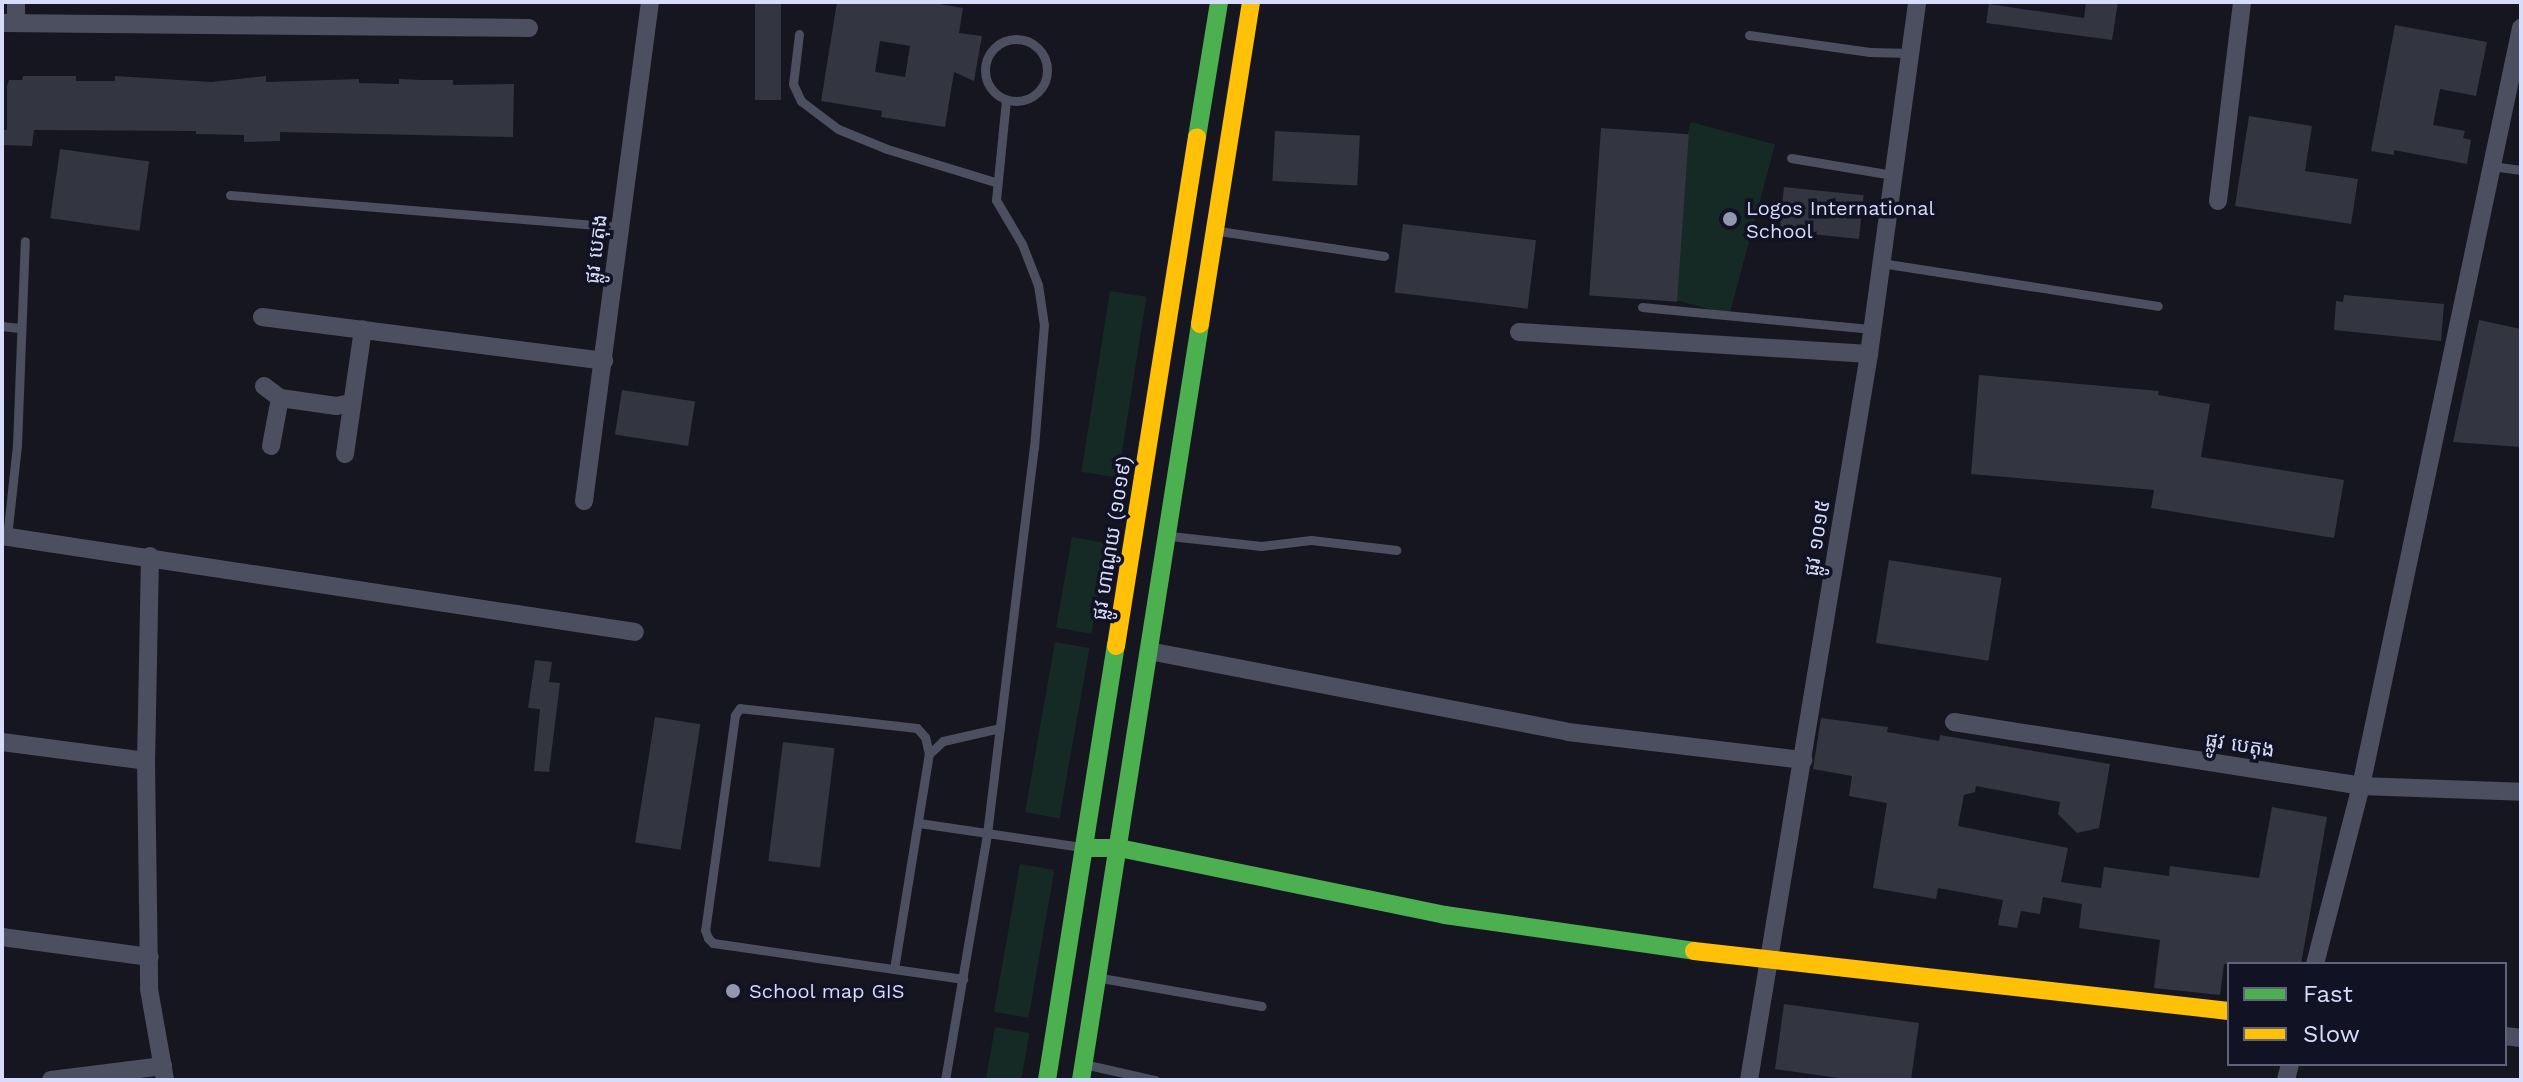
<!DOCTYPE html>
<html>
<head>
<meta charset="utf-8">
<style>
	body { margin:0 }
	#map { position:relative; width:2523px; height:1082px; overflow:hidden; background:#15161f; font-family:"Work Sans","Noto Sans Khmer",sans-serif }
	div>[style] { position:absolute }
	.green>* { inset:0; background:#152a25; transform-origin:0 0 }
	.building>* { inset:0; background:#333541; transform-origin:0 0 }
	.lane>* { height:9px; margin:-4.5px; padding:0 4.5px; transform-origin:4.5px; border-radius:4.5px; background:#4b4f5f }
	.lane>.ring { margin:-4.5px; padding:0; box-sizing:content-box; background:none; border:9px solid #4b4f5f; border-radius:50% }
	.street>* { height:18px; margin:-9px; padding:0 9px; transform-origin:9px; border-radius:9px; background:#4b4f5f }
	.fast>* { height:18px; margin:-9px; padding:0 9px; transform-origin:9px; border-radius:9px; background:#4caf50 }
	.slow>* { height:18px; margin:-9px; padding:0 9px; transform-origin:9px; border-radius:9px; background:#ffc107 }
	.dots>* { width:22px; height:22px; translate:-50% -50%; box-sizing:border-box; border:4px solid #111223; border-radius:50% }
	span { translate:-50% -50%; white-space:nowrap; text-align:center; line-height:1.15; -webkit-text-stroke:7px #111223; paint-order:stroke }
	.poi-label { font-size:20px; color:#d7dcfb }
	.left { translate:0 -50%; text-align:left }
	.street-label { font-size:20px; color:#d7dcfb }
	.frame { position:absolute; inset:0; border:4px solid #d7dcfb; pointer-events:none }
	.legend { position:absolute; left:2227px; top:962px; width:280px; height:104px; box-sizing:border-box; background:#111223; border:2px solid #606379; margin:0; padding:10px 14px; list-style:none; font-size:24px; color:#d7dcfb }
	.legend li { display:flex; align-items:center; gap:16px; height:40px }
	.legend b { width:40px; border:2px solid #606379 }
</style>
</head>
<body>
<div id="map">
	<div class="green">
		<div style="left:1691px;top:122px;width:87px;height:176px;rotate:15deg"></div>
		<div style="left:1110px;top:291px;width:37px;height:183px;rotate:9deg"></div>
		<div style="left:1072px;top:537px;width:36px;height:92px;rotate:10deg"></div>
		<div style="left:1055px;top:642px;width:35px;height:173px;rotate:10deg"></div>
		<div style="left:1020px;top:864px;width:35px;height:150px;rotate:10deg"></div>
		<div style="left:995px;top:1027px;width:35px;height:54px;rotate:10deg"></div>
	</div>
	<div class="building">
		<div style="left:755px;top:2px;width:26px;height:98px"></div>
		<div style="clip-path:polygon(evenodd,837px 2px,928px 2px,963px 8px,959px 33px,982px 36px,974px 81px,954px 72px,945px 127px,881px 117px,882px 111px,821px 101px,837px 2px,880px 41px,910px 46px,905px 77px,875px 72px,880px 41px)"></div>
		<div style="clip-path:polygon(2086px 2px,2118px 2px,2112px 40px,1986px 23px,1989px 4px,2084px 18px)"></div>
		<div style="clip-path:polygon(2395px 25px,2487px 42px,2476px 96px,2440px 89px,2433px 125px,2465px 131px,2463px 138px,2471px 140px,2467px 164px,2394px 150px,2394px 155px,2371px 151px)"></div>
		<div style="clip-path:polygon(23px 76px,76px 76px,76px 81px,115px 81px,115px 76px,211px 82px,266px 76px,266px 82px,359px 79px,359px 83px,399px 84px,399px 79px,422px 80px,453px 80px,453px 85px,514px 84px,513px 137px,280px 132px,280px 141px,244px 142px,244px 135px,196px 134px,196px 131px,34px 130px,32px 146px,2px 145px,3px 130px,7px 130px,7px 86px,9px 80px,22px 80px)"></div>
		<div style="clip-path:polygon(2249px 116px,2312px 126px,2305px 171px,2358px 179px,2351px 224px,2235px 206px)"></div>
		<div style="left:1601px;top:128px;width:88px;height:168px;rotate:4deg"></div>
		<div style="left:1275px;top:131px;width:85px;height:50px;rotate:3deg"></div>
		<div style="left:60px;top:149px;width:90px;height:70px;rotate:8deg"></div>
		<div style="left:1784px;top:187px;width:80px;height:44px;rotate:6deg"></div>
		<div style="left:1403px;top:224px;width:134px;height:69px;rotate:7deg"></div>
		<div style="clip-path:polygon(2344px 295px,2444px 304px,2441px 341px,2334px 330px,2336px 301px,2343px 302px)"></div>
		<div style="clip-path:polygon(2479px 320px,2521px 329px,2521px 447px,2453px 442px)"></div>
		<div style="clip-path:polygon(1979px 375px,2159px 391px,2158px 395px,2210px 404px,2201px 457px,2344px 480px,2334px 538px,2151px 508px,2154px 490px,1971px 474px)"></div>
		<div style="left:622px;top:390px;width:74px;height:45px;rotate:9deg"></div>
		<div style="left:1889px;top:560px;width:114px;height:84px;rotate:9deg"></div>
		<div style="clip-path:polygon(535px 660px,552px 662px,549px 682px,560px 683px,549px 772px,534px 771px,540px 709px,528px 708px)"></div>
		<div style="left:655px;top:717px;width:46px;height:127px;rotate:9deg"></div>
		<div style="clip-path:polygon(1821px 718px,1888px 727px,1887px 732px,1939px 741px,1940px 735px,2110px 764px,2099px 828px,2077px 833px,2058px 814px,2060px 802px,1976px 786px,1975px 792px,1964px 795px,1958px 826px,2068px 848px,2061px 882px,2101px 888px,2104px 867px,2169px 876px,2170px 866px,2259px 878px,2272px 807px,2327px 817px,2301px 964px,2224px 964px,2220px 995px,2154px 988px,2160px 940px,2079px 928px,2082px 904px,2043px 897px,2040px 914px,2021px 911px,2017px 928px,1998px 925px,2003px 900px,1938px 888px,1936px 899px,1873px 888px,1887px 803px,1849px 796px,1852px 776px,1813px 769px)"></div>
		<div style="left:783px;top:742px;width:52px;height:120px;rotate:7deg"></div>
		<div style="clip-path:polygon(1784px 1004px,1919px 1023px,1911px 1080px,1853px 1080px,1775px 1069px)"></div>
	</div>
	<div class="lane">
		<div style="left:799px;top:34px;width:50px;rotate:96.8deg"></div>
		<div style="left:793px;top:84px;width:19px;rotate:65deg"></div>
		<div style="left:801px;top:101px;width:46px;rotate:37.1deg"></div>
		<div style="left:838px;top:129px;width:53px;rotate:22.2deg"></div>
		<div style="left:887px;top:149px;width:113px;rotate:17deg"></div>
		<div style="left:1749px;top:35px;width:122px;rotate:8deg"></div>
		<div style="left:1870px;top:52px;width:40px;rotate:1.4deg"></div>
		<div class="ring" style="left:985px;top:39px;width:53px;height:53px"></div>
		<div style="left:1791px;top:158px;width:103px;rotate:9.5deg"></div>
		<div style="left:2492px;top:166px;width:29px;rotate:8deg"></div>
		<div style="left:230px;top:195px;width:392px;rotate:4.7deg"></div>
		<div style="left:1219px;top:231px;width:167px;rotate:8.6deg"></div>
		<div style="left:1881px;top:263px;width:280px;rotate:8.8deg"></div>
		<div style="left:1642px;top:307px;width:231px;rotate:5.5deg"></div>
		<div style="left:2px;top:326px;width:17px;rotate:7deg"></div>
		<div style="left:1170px;top:536px;width:92px;rotate:6.3deg"></div>
		<div style="left:1261px;top:546px;width:50px;rotate:-6.8deg"></div>
		<div style="left:1311px;top:540px;width:86px;rotate:6.7deg"></div>
		<div style="left:7px;top:537px;width:93px;rotate:-83.8deg"></div>
		<div style="left:17px;top:445px;width:204px;rotate:-87.8deg"></div>
		<div style="left:929px;top:754px;width:19px;rotate:-43deg"></div>
		<div style="left:943px;top:741px;width:58px;rotate:-12.8deg"></div>
		<div style="left:919px;top:823px;width:164px;rotate:8.4deg"></div>
		<div style="left:894px;top:969px;width:218px;rotate:-80.8deg"></div>
		<div style="left:929px;top:754px;width:17px;rotate:-103deg"></div>
		<div style="left:925px;top:737px;width:12px;rotate:-132deg"></div>
		<div style="left:917px;top:728px;width:178px;rotate:-173.6deg"></div>
		<div style="left:740px;top:708px;width:9px;rotate:126deg"></div>
		<div style="left:735px;top:715px;width:217px;rotate:97.9deg"></div>
		<div style="left:705px;top:930px;width:9px;rotate:69deg"></div>
		<div style="left:708px;top:938px;width:7px;rotate:45deg"></div>
		<div style="left:713px;top:943px;width:183px;rotate:8.2deg"></div>
		<div style="left:894px;top:969px;width:70px;rotate:8.2deg"></div>
		<div style="left:1101px;top:978px;width:163px;rotate:9.9deg"></div>
		<div style="left:1088px;top:1065px;width:69px;rotate:12.6deg"></div>
		<div style="left:945px;top:1080px;width:250px;rotate:-80.3deg"></div>
		<div style="left:987px;top:834px;width:389px;rotate:-83.1deg"></div>
		<div style="left:1034px;top:448px;width:123px;rotate:-85.4deg"></div>
		<div style="left:1044px;top:325px;width:40px;rotate:-98.5deg"></div>
		<div style="left:1038px;top:285px;width:44px;rotate:-111.3deg"></div>
		<div style="left:1022px;top:244px;width:51px;rotate:-120.6deg"></div>
		<div style="left:996px;top:200px;width:100px;rotate:-84.3deg"></div>
	</div>
	<div class="street">
		<div style="left:2px;top:23px;width:527px;rotate:0.54deg"></div>
		<div style="left:16px;top:23px;width:21px;rotate:-90deg"></div>
		<div style="left:2218px;top:201px;width:200px;rotate:-83.1deg"></div>
		<div style="left:262px;top:317px;width:345px;rotate:7.3deg"></div>
		<div style="left:1519px;top:332px;width:351px;rotate:3.6deg"></div>
		<div style="left:264px;top:386px;width:20px;rotate:37deg"></div>
		<div style="left:280px;top:398px;width:57px;rotate:8.1deg"></div>
		<div style="left:336px;top:406px;width:16px;rotate:-11deg"></div>
		<div style="left:271px;top:446px;width:49px;rotate:-79.4deg"></div>
		<div style="left:345px;top:454px;width:126px;rotate:-81.8deg"></div>
		<div style="left:584px;top:501px;width:503px;rotate:-82.47deg"></div>
		<div style="left:2px;top:536px;width:640px;rotate:8.62deg"></div>
		<div style="left:150px;top:556px;width:205px;rotate:91.1deg"></div>
		<div style="left:146px;top:761px;width:228px;rotate:89.2deg"></div>
		<div style="left:149px;top:989px;width:92px;rotate:80deg"></div>
		<div style="left:1149px;top:651px;width:427px;rotate:10.9deg"></div>
		<div style="left:1568px;top:732px;width:237px;rotate:6.8deg"></div>
		<div style="left:1954px;top:722px;width:412px;rotate:8.9deg"></div>
		<div style="left:2361px;top:786px;width:160px;rotate:2.1deg"></div>
		<div style="left:2px;top:742px;width:145px;rotate:7.5deg"></div>
		<div style="left:2px;top:937px;width:149px;rotate:7.7deg"></div>
		<div style="left:2315px;top:964px;width:184px;rotate:-75.5deg"></div>
		<div style="left:2361px;top:786px;width:775px;rotate:-78.08deg"></div>
		<div style="left:2505px;top:1036px;width:16px;rotate:7deg"></div>
		<div style="left:51px;top:1080px;width:113px;rotate:-7.1deg"></div>
		<div style="left:1749px;top:1080px;width:736px;rotate:-80.61deg"></div>
		<div style="left:1869px;top:354px;width:355px;rotate:-82.2deg"></div>
		<div style="left:2286px;top:1080px;width:16px;rotate:-76deg"></div>
	</div>
	<div class="fast">
		<div style="left:1197px;top:137px;width:137px;rotate:-80.7deg"></div>
		<div style="left:1085px;top:848px;width:34px"></div>
		<div style="left:1119px;top:848px;width:333px;rotate:11.6deg"></div>
		<div style="left:1445px;top:915px;width:252px;rotate:8.2deg"></div>
		<div style="left:1047px;top:1080px;width:439px;rotate:-81deg"></div>
		<div style="left:1081px;top:1080px;width:765px;rotate:-81.05deg"></div>
	</div>
	<div class="slow">
		<div style="left:1200px;top:324px;width:326px;rotate:-81deg"></div>
		<div style="left:1116px;top:646px;width:515px;rotate:-80.96deg"></div>
		<div style="left:1694px;top:951px;width:538px;rotate:6.4deg"></div>
	</div>
	<div class="dots">
		<div style="left:1730px;top:219px;background:#9397ae"></div>
		<div style="left:733px;top:991px;background:#9397ae"></div>
	</div>
	<div class="poi-label">
		<span class="left" style="left:1746px;top:220px">Logos International<br>School</span>
		<span class="left" style="left:749px;top:991px">School map GIS</span>
	</div>
	<div class="street-label">
		<span style="left:596px;top:249px;rotate:-83deg">ផ្លូវ បេតុង</span>
		<span style="left:1112px;top:538px;rotate:-81deg">ផ្លូវ ហាណូយ (១០១៩)</span>
		<span style="left:1817px;top:538px;rotate:-81deg">ផ្លូវ ១០១៥</span>
		<span style="left:2240px;top:745px;rotate:9deg">ផ្លូវ បេតុង</span>
	</div>
	<div class="frame"></div>
	<ul class="legend">
	<li><b style="height:10px;background:#4caf50"></b>Fast</li>
	<li><b style="height:10px;background:#ffc107"></b>Slow</li>
	</ul>
</div>
</body>
</html>
